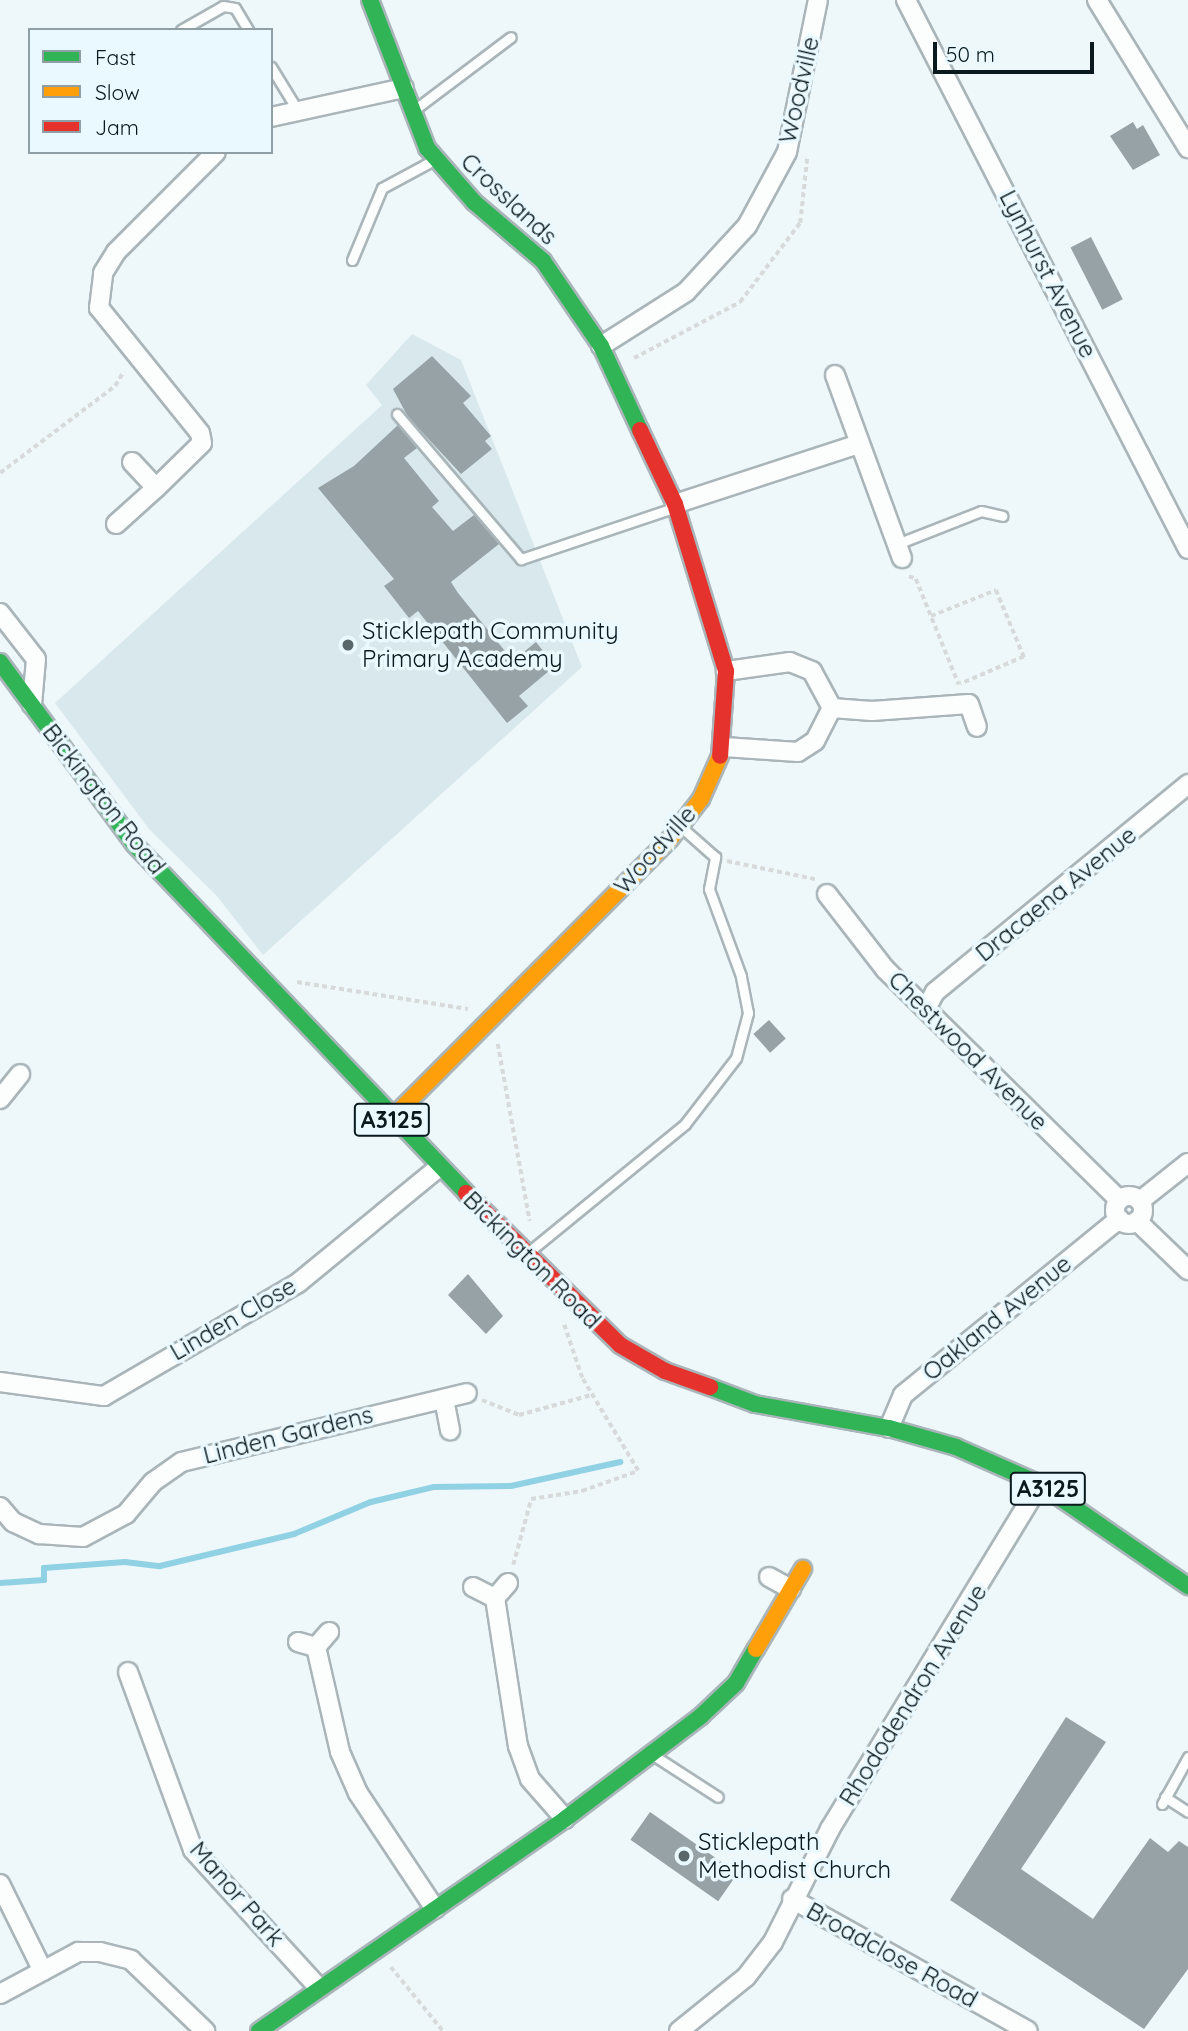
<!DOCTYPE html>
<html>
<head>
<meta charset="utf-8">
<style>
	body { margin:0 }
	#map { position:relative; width:1188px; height:2031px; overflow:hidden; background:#eef7fa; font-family:Quicksand,sans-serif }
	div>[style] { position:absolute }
	.built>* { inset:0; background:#d9e8ed }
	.stream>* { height:6px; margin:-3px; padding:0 3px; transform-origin:3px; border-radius:3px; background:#91d1e4 }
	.building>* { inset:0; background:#97a2a6; transform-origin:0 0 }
	.path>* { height:3.5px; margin-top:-1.75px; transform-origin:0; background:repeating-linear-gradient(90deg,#d7dadb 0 5px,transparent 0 8.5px) }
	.roads { filter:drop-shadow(2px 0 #a9b5b9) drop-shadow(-2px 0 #a9b5b9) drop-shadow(0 2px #a9b5b9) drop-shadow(0 -2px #a9b5b9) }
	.lane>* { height:9px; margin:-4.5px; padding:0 4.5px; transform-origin:4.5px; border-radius:4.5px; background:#fcfefe }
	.street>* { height:18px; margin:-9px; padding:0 9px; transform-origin:9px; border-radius:9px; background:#fcfefe }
	.street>.ring { margin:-9px; padding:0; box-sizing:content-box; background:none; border:18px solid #fcfefe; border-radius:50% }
	.fast>* { height:16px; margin:-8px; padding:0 8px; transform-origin:8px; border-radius:8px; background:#30b455 }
	.slow>* { height:16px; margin:-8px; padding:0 8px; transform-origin:8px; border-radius:8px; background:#ff9f0a }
	.jam>* { height:16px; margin:-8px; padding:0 8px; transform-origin:8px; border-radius:8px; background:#e5322d }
	.dots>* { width:19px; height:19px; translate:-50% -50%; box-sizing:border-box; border:4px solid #e9f9ff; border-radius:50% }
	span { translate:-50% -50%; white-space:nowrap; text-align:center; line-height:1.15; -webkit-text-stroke:7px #e9f9ff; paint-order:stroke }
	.shield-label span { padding:2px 5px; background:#e9f9ff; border:2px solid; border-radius:5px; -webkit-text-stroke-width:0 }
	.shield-label { font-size:23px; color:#09191e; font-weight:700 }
	.street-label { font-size:24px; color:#09191e }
	.poi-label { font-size:24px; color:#09191e }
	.left { translate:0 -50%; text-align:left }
	.legend { position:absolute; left:28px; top:28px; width:245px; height:126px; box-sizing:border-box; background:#e9f9ff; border:2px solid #8f9fa5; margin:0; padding:9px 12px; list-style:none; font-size:21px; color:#09191e }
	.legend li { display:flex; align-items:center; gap:14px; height:35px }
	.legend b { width:35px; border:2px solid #8f9fa5 }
	.scale { position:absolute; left:933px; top:42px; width:161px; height:32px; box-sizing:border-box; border:4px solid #09191e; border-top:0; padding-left:9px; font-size:21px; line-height:24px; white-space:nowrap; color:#09191e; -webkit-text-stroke:5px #e9f9ff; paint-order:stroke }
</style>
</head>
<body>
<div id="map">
	<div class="built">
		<div style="clip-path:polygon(412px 334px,461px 360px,582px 667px,263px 955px,216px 895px,149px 829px,55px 703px,382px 405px,366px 385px)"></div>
	</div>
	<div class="stream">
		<div style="left:0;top:1583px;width:44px;rotate:-3.9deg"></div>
		<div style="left:44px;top:1580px;width:12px;rotate:-90deg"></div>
		<div style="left:44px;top:1568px;width:81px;rotate:-4.2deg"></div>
		<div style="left:125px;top:1562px;width:35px;rotate:7deg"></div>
		<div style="left:160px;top:1566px;width:138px;rotate:-13.4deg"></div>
		<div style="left:294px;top:1534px;width:83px;rotate:-22.6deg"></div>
		<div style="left:371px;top:1502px;width:65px;rotate:-13.4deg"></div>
		<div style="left:434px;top:1487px;width:77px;rotate:-0.7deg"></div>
		<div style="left:511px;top:1486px;width:112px;rotate:-12.4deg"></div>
	</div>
	<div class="building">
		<div style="clip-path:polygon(1133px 122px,1137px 129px,1143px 125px,1160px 155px,1133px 170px,1110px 136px)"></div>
		<div style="left:1091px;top:237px;width:70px;height:23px;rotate:63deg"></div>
		<div style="clip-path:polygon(432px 356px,471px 396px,463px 403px,491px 436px,485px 441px,492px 449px,461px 474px,408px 417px,393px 389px)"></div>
		<div style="clip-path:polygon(398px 425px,417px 448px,404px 458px,439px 501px,432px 507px,453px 531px,474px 515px,499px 544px,451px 582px,458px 593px,513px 661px,536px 642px,555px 666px,519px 696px,528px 706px,507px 723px,418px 611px,409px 618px,384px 586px,394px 579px,318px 488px,354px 466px)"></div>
		<div style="left:769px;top:1020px;width:25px;height:21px;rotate:48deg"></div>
		<div style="clip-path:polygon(468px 1274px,503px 1316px,486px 1334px,448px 1295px)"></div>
		<div style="clip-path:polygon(1066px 1717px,1106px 1742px,1021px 1869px,1093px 1919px,1150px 1838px,1168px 1852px,1179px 1841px,1188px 1847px,1188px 1969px,1144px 2029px,950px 1900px)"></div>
		<div style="left:650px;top:1812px;width:107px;height:34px;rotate:35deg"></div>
	</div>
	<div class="path">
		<div style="left:634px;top:358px;width:120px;rotate:-27.8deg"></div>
		<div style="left:740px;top:302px;width:99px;rotate:-52.8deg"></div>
		<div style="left:800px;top:223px;width:66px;rotate:-83.9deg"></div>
		<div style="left:0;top:473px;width:144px;rotate:-37.1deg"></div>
		<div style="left:115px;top:386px;width:17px;rotate:-59deg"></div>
		<div style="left:909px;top:576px;width:8px;rotate:23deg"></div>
		<div style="left:916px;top:579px;width:114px;rotate:67.9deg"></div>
		<div style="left:931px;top:616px;width:70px;rotate:-21.8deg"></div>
		<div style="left:996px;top:590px;width:73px;rotate:67.3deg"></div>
		<div style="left:1024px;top:657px;width:69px;rotate:156.8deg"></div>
		<div style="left:727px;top:861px;width:90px;rotate:11.6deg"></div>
		<div style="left:297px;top:982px;width:173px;rotate:9deg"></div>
		<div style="left:498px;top:1044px;width:180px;rotate:79.8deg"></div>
		<div style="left:482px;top:1400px;width:40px;rotate:22deg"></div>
		<div style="left:519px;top:1415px;width:75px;rotate:-15.5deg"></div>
		<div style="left:513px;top:1565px;width:68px;rotate:-74.7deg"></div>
		<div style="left:531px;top:1499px;width:52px;rotate:-8.9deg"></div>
		<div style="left:582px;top:1491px;width:59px;rotate:-19.7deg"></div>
		<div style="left:638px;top:1471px;width:109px;rotate:-121.1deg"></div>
		<div style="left:582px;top:1378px;width:59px;rotate:-108.7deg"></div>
		<div style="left:391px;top:1967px;width:82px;rotate:50.9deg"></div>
	</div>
	<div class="roads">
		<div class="lane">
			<div style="left:181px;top:30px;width:48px;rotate:-29.7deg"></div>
			<div style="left:223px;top:6px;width:12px;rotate:9deg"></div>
			<div style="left:235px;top:8px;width:26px;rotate:59deg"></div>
			<div style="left:271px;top:67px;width:52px;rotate:58.5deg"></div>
			<div style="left:414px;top:110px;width:121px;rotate:-37deg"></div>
			<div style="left:352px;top:260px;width:78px;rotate:-67.4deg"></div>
			<div style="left:382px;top:188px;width:59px;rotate:-28.3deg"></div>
			<div style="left:397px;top:414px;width:191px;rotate:49.5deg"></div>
			<div style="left:521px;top:559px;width:160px;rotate:-18.5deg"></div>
			<div style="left:897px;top:544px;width:90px;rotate:-21.4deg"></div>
			<div style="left:981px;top:511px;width:22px;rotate:13deg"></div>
			<div style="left:530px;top:1251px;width:200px;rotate:-39.3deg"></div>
			<div style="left:685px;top:1124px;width:83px;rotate:-52.3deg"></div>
			<div style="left:736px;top:1058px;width:47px;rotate:-75.1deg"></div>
			<div style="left:748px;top:1013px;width:38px;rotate:-101deg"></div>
			<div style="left:741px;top:976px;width:93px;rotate:-110.2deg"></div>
			<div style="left:709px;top:889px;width:33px;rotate:-79deg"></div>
			<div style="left:715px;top:857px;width:45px;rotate:-138.6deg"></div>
			<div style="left:653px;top:1755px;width:77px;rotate:32.9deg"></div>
			<div style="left:1165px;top:1797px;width:27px;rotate:33deg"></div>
			<div style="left:1162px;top:1804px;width:54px;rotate:-61deg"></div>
		</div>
		<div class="street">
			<div style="left:906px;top:0;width:617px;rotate:62.81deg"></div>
			<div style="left:1097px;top:0;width:174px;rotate:58.4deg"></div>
			<div style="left:271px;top:117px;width:136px;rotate:-12.3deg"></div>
			<div style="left:601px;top:346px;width:101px;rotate:-32.4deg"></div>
			<div style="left:686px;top:292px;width:90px;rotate:-47.3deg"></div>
			<div style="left:747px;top:226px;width:84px;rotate:-61.6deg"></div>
			<div style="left:787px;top:152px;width:155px;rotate:-78.5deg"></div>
			<div style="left:835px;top:375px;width:195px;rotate:69.9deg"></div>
			<div style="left:132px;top:462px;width:35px;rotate:47deg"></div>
			<div style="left:156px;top:488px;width:64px;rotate:-44.4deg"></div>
			<div style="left:202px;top:443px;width:10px;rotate:-101deg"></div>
			<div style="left:200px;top:433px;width:161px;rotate:-128.9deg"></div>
			<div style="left:99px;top:308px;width:35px;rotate:-83deg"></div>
			<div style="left:103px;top:273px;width:25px;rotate:-58deg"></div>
			<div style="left:116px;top:252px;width:141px;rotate:-45deg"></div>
			<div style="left:675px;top:504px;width:194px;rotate:-18.1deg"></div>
			<div style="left:116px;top:524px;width:54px;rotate:-42deg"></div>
			<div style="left:0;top:613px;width:58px;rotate:52deg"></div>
			<div style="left:36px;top:659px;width:46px;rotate:95deg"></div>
			<div style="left:832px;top:708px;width:40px;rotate:4.3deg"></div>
			<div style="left:872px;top:711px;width:97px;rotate:-4.1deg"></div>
			<div style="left:969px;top:704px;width:24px;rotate:71deg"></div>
			<div style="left:724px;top:747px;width:74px;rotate:3.9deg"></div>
			<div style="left:798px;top:752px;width:20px;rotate:-33deg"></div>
			<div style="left:815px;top:741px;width:37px;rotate:-63deg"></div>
			<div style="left:832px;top:708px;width:42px;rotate:-118.4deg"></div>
			<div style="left:812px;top:671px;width:24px;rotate:-158deg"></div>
			<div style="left:790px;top:662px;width:65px;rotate:172deg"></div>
			<div style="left:827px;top:894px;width:95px;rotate:52.3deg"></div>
			<div style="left:885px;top:969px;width:329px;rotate:44.6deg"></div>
			<div style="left:927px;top:1007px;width:17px;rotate:-62deg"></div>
			<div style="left:935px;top:992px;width:328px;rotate:-39.4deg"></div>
			<div style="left:0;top:1099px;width:32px;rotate:-51deg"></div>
			<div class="ring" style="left:1115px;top:1196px;width:10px;height:10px"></div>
			<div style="left:1140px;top:1201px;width:61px;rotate:-38.4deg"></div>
			<div style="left:1137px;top:1221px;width:71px;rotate:43.9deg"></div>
			<div style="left:0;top:1382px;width:105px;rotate:7.7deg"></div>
			<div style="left:104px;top:1396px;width:225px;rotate:-30.2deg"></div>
			<div style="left:298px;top:1283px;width:183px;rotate:-39.4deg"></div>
			<div style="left:444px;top:1399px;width:32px;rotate:79deg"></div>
			<div style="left:889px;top:1428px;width:36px;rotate:-67deg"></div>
			<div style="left:903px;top:1395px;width:279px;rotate:-39.2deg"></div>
			<div style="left:0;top:1507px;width:20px;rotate:49deg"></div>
			<div style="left:13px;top:1522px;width:29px;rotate:25deg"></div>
			<div style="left:39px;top:1534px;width:44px;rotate:3.9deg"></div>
			<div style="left:83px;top:1537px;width:49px;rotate:-28.1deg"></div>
			<div style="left:126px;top:1514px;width:42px;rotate:-49.8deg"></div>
			<div style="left:153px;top:1482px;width:35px;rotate:-35deg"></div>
			<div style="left:182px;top:1462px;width:293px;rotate:-13.6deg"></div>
			<div style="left:769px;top:1577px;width:25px;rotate:29deg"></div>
			<div style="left:508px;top:1583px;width:20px;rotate:131deg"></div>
			<div style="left:495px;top:1598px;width:150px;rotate:81.2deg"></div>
			<div style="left:518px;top:1746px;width:35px;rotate:70deg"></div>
			<div style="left:530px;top:1779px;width:53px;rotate:48.8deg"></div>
			<div style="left:473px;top:1587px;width:25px;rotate:27deg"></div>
			<div style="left:298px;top:1642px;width:19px;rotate:16deg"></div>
			<div style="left:316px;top:1647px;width:20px;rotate:-49deg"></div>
			<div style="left:316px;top:1647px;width:108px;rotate:77.1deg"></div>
			<div style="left:340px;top:1752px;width:45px;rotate:66.3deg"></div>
			<div style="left:358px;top:1793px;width:139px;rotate:56.4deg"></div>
			<div style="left:128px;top:1672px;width:189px;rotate:69.9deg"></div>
			<div style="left:193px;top:1850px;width:187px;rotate:47.6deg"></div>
			<div style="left:0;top:1884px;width:97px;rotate:63.7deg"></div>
			<div style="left:792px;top:1899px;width:270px;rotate:29.2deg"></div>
			<div style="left:0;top:1994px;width:89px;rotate:-28.3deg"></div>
			<div style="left:78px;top:1952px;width:22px"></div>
			<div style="left:100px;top:1952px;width:32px;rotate:14deg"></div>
			<div style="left:131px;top:1960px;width:103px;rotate:43.8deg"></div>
			<div style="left:679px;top:2031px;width:86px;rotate:-38.9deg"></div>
			<div style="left:746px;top:1977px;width:44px;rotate:-52.4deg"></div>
			<div style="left:773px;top:1942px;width:127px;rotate:-63.2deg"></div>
			<div style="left:830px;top:1829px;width:404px;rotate:-58.7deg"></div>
		</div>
		<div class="fast">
			<div style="left:370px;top:0;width:159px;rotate:68.9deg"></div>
			<div style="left:427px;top:148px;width:72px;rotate:49deg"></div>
			<div style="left:474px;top:202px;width:91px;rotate:40.5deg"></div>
			<div style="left:543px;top:261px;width:103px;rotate:55.7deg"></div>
			<div style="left:601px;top:346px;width:93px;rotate:65.1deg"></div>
			<div style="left:0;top:662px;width:226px;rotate:53.6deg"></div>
			<div style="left:134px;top:844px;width:482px;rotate:46.4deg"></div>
			<div style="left:710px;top:1387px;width:48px;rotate:20.7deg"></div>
			<div style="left:755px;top:1404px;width:136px;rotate:10.2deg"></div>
			<div style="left:889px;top:1428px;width:70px;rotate:15.8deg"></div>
			<div style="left:956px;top:1447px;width:92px;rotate:23.8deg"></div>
			<div style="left:1040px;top:1484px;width:180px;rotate:34.6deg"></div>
			<div style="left:259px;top:2031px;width:372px;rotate:-34.7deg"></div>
			<div style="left:565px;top:1819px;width:171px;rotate:-37.1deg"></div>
			<div style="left:701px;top:1716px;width:48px;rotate:-43.3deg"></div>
			<div style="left:736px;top:1683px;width:39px;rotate:-60deg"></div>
		</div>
		<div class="slow">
			<div style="left:391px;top:1119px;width:395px;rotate:-45.1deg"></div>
			<div style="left:670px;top:839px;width:51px;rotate:-52.2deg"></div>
			<div style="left:701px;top:799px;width:47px;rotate:-66.2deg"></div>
			<div style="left:756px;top:1649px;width:93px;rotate:-59.6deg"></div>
		</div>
		<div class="jam">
			<div style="left:640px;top:430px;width:82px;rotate:64.7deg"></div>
			<div style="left:675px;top:504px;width:175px;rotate:73deg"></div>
			<div style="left:726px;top:671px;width:85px;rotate:94deg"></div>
			<div style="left:466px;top:1193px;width:216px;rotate:44.6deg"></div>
			<div style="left:620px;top:1345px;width:52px;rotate:30deg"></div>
			<div style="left:665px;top:1371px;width:48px;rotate:19.6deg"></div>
		</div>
	</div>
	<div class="dots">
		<div style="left:348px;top:645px;background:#59676b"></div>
		<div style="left:684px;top:1856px;background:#59676b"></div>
	</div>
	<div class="shield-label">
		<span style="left:392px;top:1120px">A3125</span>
		<span style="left:1048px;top:1489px">A3125</span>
	</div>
	<div class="street-label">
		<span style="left:799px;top:90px;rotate:-77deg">Woodville</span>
		<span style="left:509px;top:199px;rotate:43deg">Crosslands</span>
		<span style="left:1048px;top:274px;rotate:63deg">Lynhurst Avenue</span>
		<span style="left:104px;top:799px;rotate:52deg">Bickington Road</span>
		<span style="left:655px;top:850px;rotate:-48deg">Woodville</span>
		<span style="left:1056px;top:894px;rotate:-39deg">Dracaena Avenue</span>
		<span style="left:968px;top:1051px;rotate:45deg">Chestwood Avenue</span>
		<span style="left:532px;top:1260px;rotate:45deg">Bickington Road</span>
		<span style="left:997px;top:1318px;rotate:-39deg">Oakland Avenue</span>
		<span style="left:233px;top:1319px;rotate:-30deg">Linden Close</span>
		<span style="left:288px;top:1435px;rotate:-14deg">Linden Gardens</span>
		<span style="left:913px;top:1695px;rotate:-58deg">Rhododendron Avenue</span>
		<span style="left:237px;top:1894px;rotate:49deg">Manor Park</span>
		<span style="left:892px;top:1955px;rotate:29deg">Broadclose Road</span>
	</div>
	<div class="poi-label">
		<span class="left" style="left:362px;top:645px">Sticklepath Community<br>Primary Academy</span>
		<span class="left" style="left:698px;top:1856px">Sticklepath<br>Methodist Church</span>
	</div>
	<ul class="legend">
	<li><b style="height:9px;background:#30b455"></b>Fast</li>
	<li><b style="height:9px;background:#ff9f0a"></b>Slow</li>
	<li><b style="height:9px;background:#e5322d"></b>Jam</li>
	</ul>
	<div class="scale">50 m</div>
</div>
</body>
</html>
